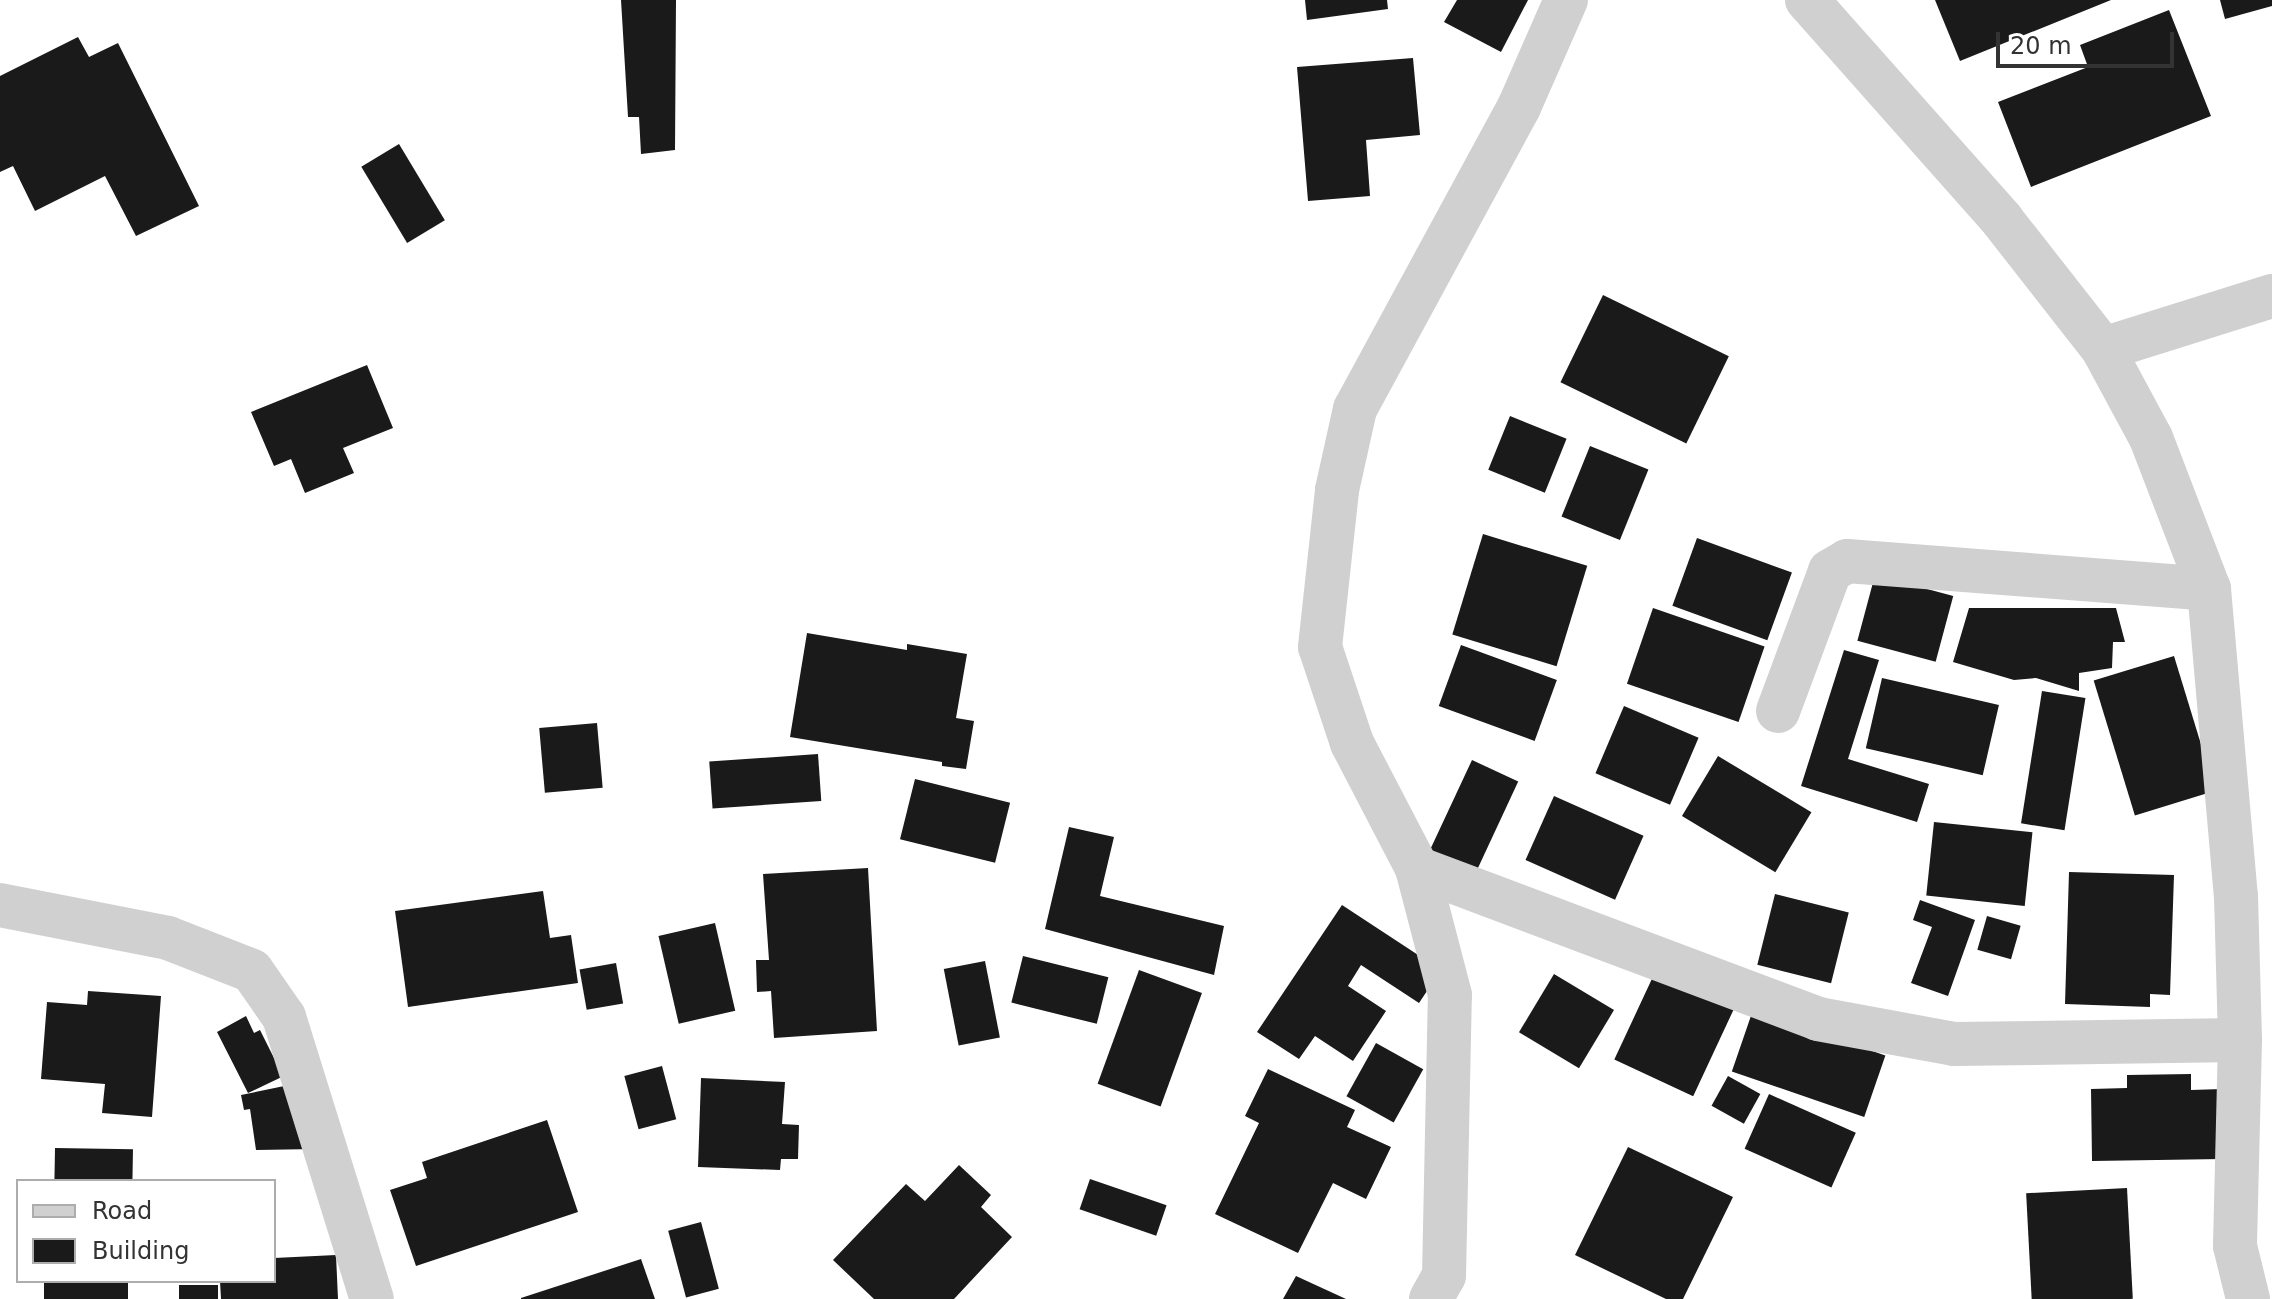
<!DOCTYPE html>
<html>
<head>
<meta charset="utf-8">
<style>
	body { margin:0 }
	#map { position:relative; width:2272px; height:1299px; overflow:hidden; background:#fff; font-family:"DejaVu Sans",sans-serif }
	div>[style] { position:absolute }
	.building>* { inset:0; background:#1a1a1a; transform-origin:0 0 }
	.minor>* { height:44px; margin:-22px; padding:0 22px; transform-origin:22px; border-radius:22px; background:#d0d0d0 }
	span { translate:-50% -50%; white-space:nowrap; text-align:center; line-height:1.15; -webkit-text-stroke:8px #fff; paint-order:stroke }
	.legend { position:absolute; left:16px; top:1179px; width:260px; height:104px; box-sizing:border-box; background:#fff; border:2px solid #adadad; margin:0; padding:10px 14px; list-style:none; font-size:24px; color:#333 }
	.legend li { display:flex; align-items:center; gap:16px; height:40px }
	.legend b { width:40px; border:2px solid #adadad }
	.scale { position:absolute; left:1996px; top:32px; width:178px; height:36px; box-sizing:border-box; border:4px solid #333; border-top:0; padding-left:10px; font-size:24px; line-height:28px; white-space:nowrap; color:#333; -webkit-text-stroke:6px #fff; paint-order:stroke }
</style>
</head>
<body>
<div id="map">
	<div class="building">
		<div style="clip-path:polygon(621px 0,676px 0,675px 150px,641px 154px,639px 117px,628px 117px)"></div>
		<div style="clip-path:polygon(1305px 0,1387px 0,1388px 9px,1307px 20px)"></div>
		<div style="clip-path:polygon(1457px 0,1528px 0,1501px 52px,1444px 22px)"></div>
		<div style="clip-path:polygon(1935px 0,2111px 0,1960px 61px)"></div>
		<div style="clip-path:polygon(2220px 0,2272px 0,2272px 6px,2225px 19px)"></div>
		<div style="clip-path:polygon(2169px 10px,2211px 116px,2031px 187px,1998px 102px,2088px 67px,2080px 45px)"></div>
		<div style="clip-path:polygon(78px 37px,89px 57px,118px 43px,199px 206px,136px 236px,105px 176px,35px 211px,13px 166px,0 172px,0 76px)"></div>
		<div style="clip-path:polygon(1413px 58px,1420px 135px,1366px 140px,1370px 196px,1308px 201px,1297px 67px)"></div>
		<div style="left:399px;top:144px;width:89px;height:44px;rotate:59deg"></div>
		<div style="left:1603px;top:295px;width:140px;height:97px;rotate:26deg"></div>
		<div style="clip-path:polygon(367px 365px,393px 428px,343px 448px,354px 473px,305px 493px,291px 459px,274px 466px,251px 412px)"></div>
		<div style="left:1510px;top:416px;width:61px;height:58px;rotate:22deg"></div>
		<div style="left:1590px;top:446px;width:63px;height:76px;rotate:22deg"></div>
		<div style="left:1483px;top:534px;width:109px;height:105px;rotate:17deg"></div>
		<div style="left:1697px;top:538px;width:101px;height:72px;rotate:20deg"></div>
		<div style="left:1875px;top:575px;width:81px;height:68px;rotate:15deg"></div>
		<div style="left:1653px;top:608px;width:118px;height:80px;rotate:19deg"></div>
		<div style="clip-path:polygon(1969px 608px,2116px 608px,2125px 642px,2113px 642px,2112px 668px,2079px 673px,2079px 691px,2036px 678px,2014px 680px,1953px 662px)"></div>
		<div style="clip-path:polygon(807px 633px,907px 650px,907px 644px,967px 654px,956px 718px,974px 721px,966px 769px,942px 766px,942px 762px,790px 737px)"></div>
		<div style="left:1461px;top:645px;width:102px;height:65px;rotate:20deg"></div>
		<div style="clip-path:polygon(1844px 650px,1879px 660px,1848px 759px,1929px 784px,1917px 822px,1801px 786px)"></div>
		<div style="left:2174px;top:656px;width:141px;height:84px;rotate:73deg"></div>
		<div style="left:1882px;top:678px;width:120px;height:72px;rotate:13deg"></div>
		<div style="left:2042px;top:691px;width:44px;height:134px;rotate:9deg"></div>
		<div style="left:1624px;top:706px;width:81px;height:73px;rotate:23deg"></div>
		<div style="left:597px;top:723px;width:65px;height:58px;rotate:85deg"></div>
		<div style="left:818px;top:754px;width:47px;height:109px;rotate:86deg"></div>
		<div style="left:1718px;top:756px;width:109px;height:70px;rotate:31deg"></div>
		<div style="left:1472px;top:760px;width:51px;height:103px;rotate:25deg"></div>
		<div style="left:915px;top:779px;width:98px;height:62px;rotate:14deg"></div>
		<div style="left:1554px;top:796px;width:98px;height:70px;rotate:24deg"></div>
		<div style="left:1934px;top:822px;width:99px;height:74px;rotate:6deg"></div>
		<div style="clip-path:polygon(1069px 827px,1114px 837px,1100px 896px,1224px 926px,1214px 975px,1045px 929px)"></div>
		<div style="clip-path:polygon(868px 868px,877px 1031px,774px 1038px,771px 991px,757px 992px,756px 960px,769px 960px,763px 874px)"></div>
		<div style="clip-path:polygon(2069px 872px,2174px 875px,2170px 995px,2150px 994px,2150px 1007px,2065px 1004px)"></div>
		<div style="clip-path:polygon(543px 891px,550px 938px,571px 935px,578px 983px,408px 1007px,395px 911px)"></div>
		<div style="left:1775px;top:894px;width:76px;height:73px;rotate:14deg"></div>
		<div style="clip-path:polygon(1920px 900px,1975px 920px,1948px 996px,1911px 983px,1932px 927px,1913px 920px)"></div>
		<div style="clip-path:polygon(1342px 905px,1441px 970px,1419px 1003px,1361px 965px,1348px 986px,1386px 1011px,1353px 1061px,1315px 1036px,1299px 1059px,1257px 1032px)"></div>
		<div style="left:1987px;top:916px;width:35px;height:35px;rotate:16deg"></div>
		<div style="left:715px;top:923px;width:90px;height:58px;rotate:77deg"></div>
		<div style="left:1023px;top:956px;width:88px;height:48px;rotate:14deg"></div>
		<div style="left:985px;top:961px;width:78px;height:42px;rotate:79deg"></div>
		<div style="left:616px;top:963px;width:41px;height:37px;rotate:80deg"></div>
		<div style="left:1657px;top:968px;width:87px;height:101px;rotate:25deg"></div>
		<div style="left:1139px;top:970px;width:67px;height:121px;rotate:20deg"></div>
		<div style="left:1554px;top:974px;width:70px;height:68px;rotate:31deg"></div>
		<div style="clip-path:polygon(88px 991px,161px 996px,152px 1117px,102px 1113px,105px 1084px,41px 1079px,47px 1002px,87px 1005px)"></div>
		<div style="left:1753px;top:1010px;width:140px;height:65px;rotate:19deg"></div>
		<div style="clip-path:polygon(246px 1016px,254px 1033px,260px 1030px,276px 1062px,288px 1074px,248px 1093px,217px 1032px)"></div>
		<div style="left:1376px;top:1043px;width:54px;height:61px;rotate:29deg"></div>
		<div style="left:662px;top:1066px;width:55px;height:39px;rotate:75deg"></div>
		<div style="clip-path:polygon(1268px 1069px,1355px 1110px,1347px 1127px,1391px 1147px,1366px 1199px,1333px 1183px,1298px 1253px,1215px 1214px,1259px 1123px,1245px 1116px)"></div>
		<div style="clip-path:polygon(2191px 1074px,2191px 1090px,2222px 1089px,2222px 1159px,2092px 1161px,2091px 1089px,2127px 1088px,2127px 1075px)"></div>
		<div style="left:1728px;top:1076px;width:37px;height:34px;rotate:29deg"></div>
		<div style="clip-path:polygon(701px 1078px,785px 1082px,782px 1124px,799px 1125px,798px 1159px,781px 1159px,780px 1170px,698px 1167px)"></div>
		<div style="clip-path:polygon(294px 1084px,316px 1149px,256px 1150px,250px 1109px,244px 1110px,241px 1095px)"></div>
		<div style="left:1769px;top:1094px;width:95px;height:60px;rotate:24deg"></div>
		<div style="clip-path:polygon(547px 1120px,578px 1212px,416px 1266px,390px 1190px,427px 1178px,422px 1162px)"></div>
		<div style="clip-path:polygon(1628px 1147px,1733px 1197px,1683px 1299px,1666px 1299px,1575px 1255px)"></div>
		<div style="left:55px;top:1148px;width:78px;height:33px;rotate:1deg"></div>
		<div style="clip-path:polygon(959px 1165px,991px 1195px,981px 1207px,1012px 1237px,954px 1299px,874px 1299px,833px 1260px,906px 1184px,925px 1201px)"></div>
		<div style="left:1090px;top:1179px;width:81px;height:32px;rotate:19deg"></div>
		<div style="left:2127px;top:1188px;width:111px;height:101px;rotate:87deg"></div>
		<div style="left:701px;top:1222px;width:69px;height:34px;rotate:75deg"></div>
		<div style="clip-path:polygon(336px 1255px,338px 1299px,221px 1299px,220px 1281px,274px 1281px,274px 1258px)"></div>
		<div style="clip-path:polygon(641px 1259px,655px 1299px,521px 1299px,521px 1298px)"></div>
		<div style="clip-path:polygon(1296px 1276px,1346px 1299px,1283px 1299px)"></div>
		<div style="left:44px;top:1281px;width:84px;height:18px"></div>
		<div style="left:179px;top:1285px;width:39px;height:14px"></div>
	</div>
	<div class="minor">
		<div style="left:1807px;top:0;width:294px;rotate:48.4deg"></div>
		<div style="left:2002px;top:220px;width:164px;rotate:51.9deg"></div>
		<div style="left:2103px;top:349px;width:101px;rotate:61.7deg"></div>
		<div style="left:2151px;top:438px;width:162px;rotate:69deg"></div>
		<div style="left:2209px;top:589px;width:308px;rotate:85deg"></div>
		<div style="left:2236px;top:896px;width:144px;rotate:88.4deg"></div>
		<div style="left:2240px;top:1040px;width:206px;rotate:91.4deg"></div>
		<div style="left:2235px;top:1246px;width:55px;rotate:76.2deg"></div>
		<div style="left:2103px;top:349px;width:177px;rotate:-17.4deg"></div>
		<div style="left:1778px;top:711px;width:149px;rotate:-69.6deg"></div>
		<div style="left:1830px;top:571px;width:20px;rotate:-30deg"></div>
		<div style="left:1847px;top:561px;width:363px;rotate:4.4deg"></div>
		<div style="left:1417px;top:868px;width:428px;rotate:20.6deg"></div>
		<div style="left:1818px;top:1019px;width:138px;rotate:10.4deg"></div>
		<div style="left:1954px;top:1044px;width:286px;rotate:-0.8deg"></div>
		<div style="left:0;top:905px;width:171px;rotate:11.1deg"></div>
		<div style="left:168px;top:938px;width:90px;rotate:21.4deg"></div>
		<div style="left:252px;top:971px;width:56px;rotate:55.2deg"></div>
		<div style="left:284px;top:1017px;width:295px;rotate:72.7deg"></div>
		<div style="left:1431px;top:1299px;width:26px;rotate:-61deg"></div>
		<div style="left:1444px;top:1276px;width:281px;rotate:-88.8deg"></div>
		<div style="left:1450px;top:995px;width:131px;rotate:-104.6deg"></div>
		<div style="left:1417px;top:868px;width:141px;rotate:-117.5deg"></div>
		<div style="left:1352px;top:743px;width:101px;rotate:-108.4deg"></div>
		<div style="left:1320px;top:647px;width:158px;rotate:-83.8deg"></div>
		<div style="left:1337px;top:490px;width:83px;rotate:-77.5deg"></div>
		<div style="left:1355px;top:409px;width:344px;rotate:-61.5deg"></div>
		<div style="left:1519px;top:107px;width:117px;rotate:-66.3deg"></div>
	</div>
	<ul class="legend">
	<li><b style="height:10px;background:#d0d0d0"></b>Road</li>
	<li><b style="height:22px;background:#1a1a1a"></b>Building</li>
	</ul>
	<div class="scale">20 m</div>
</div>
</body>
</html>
